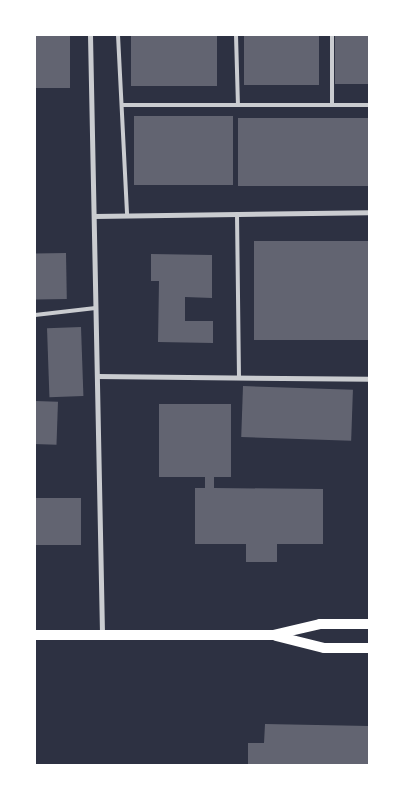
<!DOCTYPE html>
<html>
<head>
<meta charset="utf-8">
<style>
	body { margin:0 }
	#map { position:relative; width:404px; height:800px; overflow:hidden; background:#2d3142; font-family:"PT Sans",sans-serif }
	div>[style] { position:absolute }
	.building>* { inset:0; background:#626471; transform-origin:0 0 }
	.service>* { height:4px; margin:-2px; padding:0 2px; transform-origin:2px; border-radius:2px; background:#caccd0 }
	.minor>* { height:5px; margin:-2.5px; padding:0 2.5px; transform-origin:2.5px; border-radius:2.5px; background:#caccd0 }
	.secondary>* { height:10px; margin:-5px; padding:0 5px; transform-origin:5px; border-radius:5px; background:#fff }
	span { translate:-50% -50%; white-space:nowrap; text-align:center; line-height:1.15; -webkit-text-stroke:4px #fff; paint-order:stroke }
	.frame { position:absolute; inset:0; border:36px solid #fff; pointer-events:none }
</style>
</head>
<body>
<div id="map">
	<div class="building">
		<div style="left:35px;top:35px;width:35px;height:53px"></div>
		<div style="left:131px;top:35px;width:86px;height:51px"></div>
		<div style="left:244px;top:35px;width:75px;height:50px"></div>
		<div style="left:335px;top:35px;width:34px;height:49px"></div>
		<div style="left:134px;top:116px;width:99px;height:69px"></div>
		<div style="left:369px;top:118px;width:68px;height:131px;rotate:90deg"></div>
		<div style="left:369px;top:241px;width:99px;height:115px;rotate:90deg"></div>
		<div style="left:66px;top:253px;width:46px;height:31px;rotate:89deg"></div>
		<div style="clip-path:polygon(151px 254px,212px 255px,212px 298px,185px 297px,185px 321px,213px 321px,213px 343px,158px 342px,159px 281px,151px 281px)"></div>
		<div style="left:81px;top:327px;width:69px;height:34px;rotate:88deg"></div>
		<div style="left:243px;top:386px;width:110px;height:51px;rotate:2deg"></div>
		<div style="left:35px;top:401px;width:23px;height:43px;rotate:2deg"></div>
		<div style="clip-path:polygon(159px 404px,231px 404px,231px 477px,214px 477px,214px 488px,323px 489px,323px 544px,277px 544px,277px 562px,246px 562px,246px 544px,195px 544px,195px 488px,205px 488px,205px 477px,159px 477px)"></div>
		<div style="left:35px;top:498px;width:46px;height:47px"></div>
		<div style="clip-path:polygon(265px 724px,369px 726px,369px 765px,248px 765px,248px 743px,264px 743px)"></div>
	</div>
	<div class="service">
		<div style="left:118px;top:35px;width:180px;rotate:87.1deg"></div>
		<div style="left:236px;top:35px;width:70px;rotate:88.4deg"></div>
		<div style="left:332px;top:35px;width:70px;rotate:90deg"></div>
		<div style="left:122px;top:105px;width:247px"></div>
		<div style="left:237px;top:214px;width:163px;rotate:89.3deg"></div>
		<div style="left:35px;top:315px;width:61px;rotate:-6.5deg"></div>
	</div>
	<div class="minor">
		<div style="left:90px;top:35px;width:600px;rotate:88.85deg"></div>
		<div style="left:94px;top:216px;width:275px;rotate:-0.8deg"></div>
		<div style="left:97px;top:376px;width:272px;rotate:0.6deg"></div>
	</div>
	<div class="secondary">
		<div style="left:35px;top:635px;width:238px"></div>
		<div style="left:273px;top:635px;width:48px;rotate:-13.2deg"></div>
		<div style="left:320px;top:624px;width:49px"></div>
		<div style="left:276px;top:636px;width:49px;rotate:14deg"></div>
		<div style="left:324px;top:648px;width:45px"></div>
	</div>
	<div class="frame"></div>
</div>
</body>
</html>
